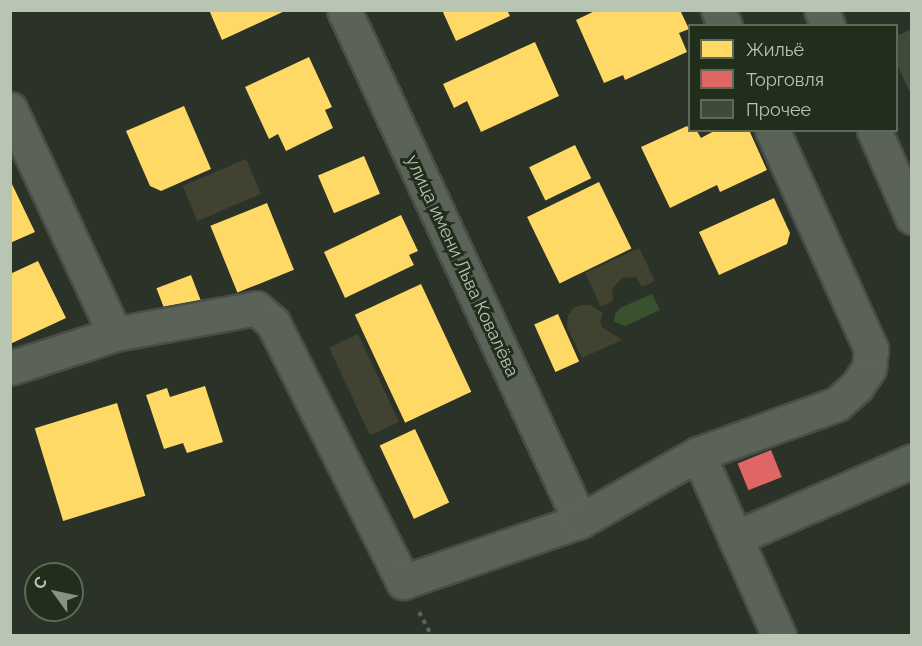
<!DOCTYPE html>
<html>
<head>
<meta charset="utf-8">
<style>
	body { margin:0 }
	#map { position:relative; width:922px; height:646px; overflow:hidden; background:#2b3328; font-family:Raleway,sans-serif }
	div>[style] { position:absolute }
	.green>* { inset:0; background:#424230; transform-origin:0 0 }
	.water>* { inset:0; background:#3a512e }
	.homes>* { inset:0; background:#ffd966; transform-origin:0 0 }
	.shops>* { inset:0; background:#e06666; transform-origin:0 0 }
	.building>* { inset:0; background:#41493d }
	.path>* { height:4px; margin-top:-2px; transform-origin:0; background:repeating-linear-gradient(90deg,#5b6258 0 4.5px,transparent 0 9px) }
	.roads { filter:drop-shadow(2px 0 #484e46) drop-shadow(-2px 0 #484e46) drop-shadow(0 2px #484e46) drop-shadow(0 -2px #484e46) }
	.minor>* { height:33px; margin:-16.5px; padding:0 16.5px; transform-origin:16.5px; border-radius:16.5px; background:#5b6258 }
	span { translate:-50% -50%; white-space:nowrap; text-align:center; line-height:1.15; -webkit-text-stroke:6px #222e1c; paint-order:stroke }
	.street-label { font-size:18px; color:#b7c5b2 }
	.frame { position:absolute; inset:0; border:12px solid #b7c5b2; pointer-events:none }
	.legend { position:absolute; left:688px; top:24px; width:210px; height:108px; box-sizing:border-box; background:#222e1c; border:2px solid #5e6a58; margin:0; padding:8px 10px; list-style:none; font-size:18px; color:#b7c5b2 }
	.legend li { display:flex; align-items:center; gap:12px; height:30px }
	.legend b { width:30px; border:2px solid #5e6a58 }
	.north { position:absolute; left:24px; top:562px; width:60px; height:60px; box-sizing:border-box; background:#222e1c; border:2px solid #5e6a58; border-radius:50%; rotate:303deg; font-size:16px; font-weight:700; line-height:24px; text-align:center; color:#b7c5b2 }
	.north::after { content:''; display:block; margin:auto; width:21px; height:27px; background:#869282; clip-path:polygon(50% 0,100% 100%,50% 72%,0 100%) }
</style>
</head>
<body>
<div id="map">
	<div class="green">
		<div style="left:246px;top:159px;width:38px;height:69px;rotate:67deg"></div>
		<div style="clip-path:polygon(639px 248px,655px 281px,642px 287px,636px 277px,622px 278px,612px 289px,613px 301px,601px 307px,585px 273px)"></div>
		<div style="clip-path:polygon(581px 305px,590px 305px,603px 313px,600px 322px,602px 327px,622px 340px,582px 358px,567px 327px,568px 315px,574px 308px)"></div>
		<div style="left:358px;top:334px;width:97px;height:32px;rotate:65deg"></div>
	</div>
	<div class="water">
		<div style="clip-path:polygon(652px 294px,660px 310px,625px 326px,614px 322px,615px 314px,620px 308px)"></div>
	</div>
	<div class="homes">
		<div style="clip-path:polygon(209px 10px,287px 10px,222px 40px)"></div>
		<div style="clip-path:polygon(442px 10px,507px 10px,510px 16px,456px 41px)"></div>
		<div style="clip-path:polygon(597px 10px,680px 10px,689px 29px,679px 33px,687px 52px,625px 80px,623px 75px,604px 83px,576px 20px)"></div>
		<div style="clip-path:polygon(535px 42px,559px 96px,481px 132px,467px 101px,454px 108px,443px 84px)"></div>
		<div style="clip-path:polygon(309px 57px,332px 107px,325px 110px,333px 128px,286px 151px,278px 134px,269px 139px,245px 87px)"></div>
		<div style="clip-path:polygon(184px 106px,211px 169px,161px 191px,150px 186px,126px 131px)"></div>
		<div style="clip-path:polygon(687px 126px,690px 130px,697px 131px,701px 138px,716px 130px,749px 130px,767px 170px,720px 192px,717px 185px,670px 208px,641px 147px)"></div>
		<div style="left:575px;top:145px;width:37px;height:51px;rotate:64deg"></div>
		<div style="left:364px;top:156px;width:41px;height:50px;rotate:67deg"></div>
		<div style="clip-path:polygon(10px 180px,35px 232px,10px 243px)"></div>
		<div style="left:599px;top:182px;width:74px;height:80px;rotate:64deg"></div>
		<div style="clip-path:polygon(774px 198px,790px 233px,787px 244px,719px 275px,699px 232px)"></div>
		<div style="left:267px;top:203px;width:72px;height:61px;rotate:68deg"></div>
		<div style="clip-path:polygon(401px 215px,418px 251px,409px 255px,414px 265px,345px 298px,324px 252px)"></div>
		<div style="clip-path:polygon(38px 261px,66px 318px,10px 344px,10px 274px)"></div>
		<div style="left:191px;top:275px;width:28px;height:37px;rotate:69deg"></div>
		<div style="left:421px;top:284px;width:119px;height:73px;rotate:65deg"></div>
		<div style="left:558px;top:314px;width:52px;height:26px;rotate:66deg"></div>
		<div style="clip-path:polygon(205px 386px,223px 442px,187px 453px,183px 443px,164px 449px,146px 395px,167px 388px,170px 397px)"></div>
		<div style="left:117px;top:403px;width:97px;height:86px;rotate:73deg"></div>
		<div style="left:415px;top:429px;width:81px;height:39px;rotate:65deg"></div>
	</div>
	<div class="shops">
		<div style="left:771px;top:450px;width:29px;height:36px;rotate:68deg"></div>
	</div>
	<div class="building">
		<div style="clip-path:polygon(912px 29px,912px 90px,909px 91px,896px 62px,896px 36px)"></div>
	</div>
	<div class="path">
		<div style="left:419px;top:612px;width:27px;rotate:62deg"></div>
	</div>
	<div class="roads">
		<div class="minor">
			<div style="left:344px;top:10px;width:563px;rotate:65.21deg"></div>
			<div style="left:718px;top:10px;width:17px;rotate:66deg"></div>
			<div style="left:821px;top:10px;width:17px;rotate:66deg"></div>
			<div style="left:10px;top:109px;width:248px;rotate:65deg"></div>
			<div style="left:874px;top:130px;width:95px;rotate:66.4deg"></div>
			<div style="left:10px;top:368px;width:110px;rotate:-17.9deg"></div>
			<div style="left:115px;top:334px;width:143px;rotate:-10.4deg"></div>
			<div style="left:256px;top:308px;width:23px;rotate:41deg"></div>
			<div style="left:273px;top:323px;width:290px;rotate:63.3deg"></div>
			<div style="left:403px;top:582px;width:187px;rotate:-19deg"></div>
			<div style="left:580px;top:521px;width:136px;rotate:-29.6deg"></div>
			<div style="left:698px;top:454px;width:148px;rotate:-19.8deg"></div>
			<div style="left:837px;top:404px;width:27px;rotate:-42deg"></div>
			<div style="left:857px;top:386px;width:22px;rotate:-56deg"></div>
			<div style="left:869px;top:368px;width:19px;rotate:-84deg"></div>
			<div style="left:871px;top:349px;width:240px;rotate:-114.3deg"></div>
			<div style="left:698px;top:454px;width:199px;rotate:66deg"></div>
			<div style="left:735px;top:538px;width:193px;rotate:-23.5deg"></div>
		</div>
	</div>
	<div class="street-label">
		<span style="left:462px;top:266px;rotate:65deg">улица имени Льва Ковалёва</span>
	</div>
	<div class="frame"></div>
	<ul class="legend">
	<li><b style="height:16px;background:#ffd966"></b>Жильё</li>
	<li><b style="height:16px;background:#e06666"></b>Торговля</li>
	<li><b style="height:16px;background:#41493d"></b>Прочее</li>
	</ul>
	<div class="north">С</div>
</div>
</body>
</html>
